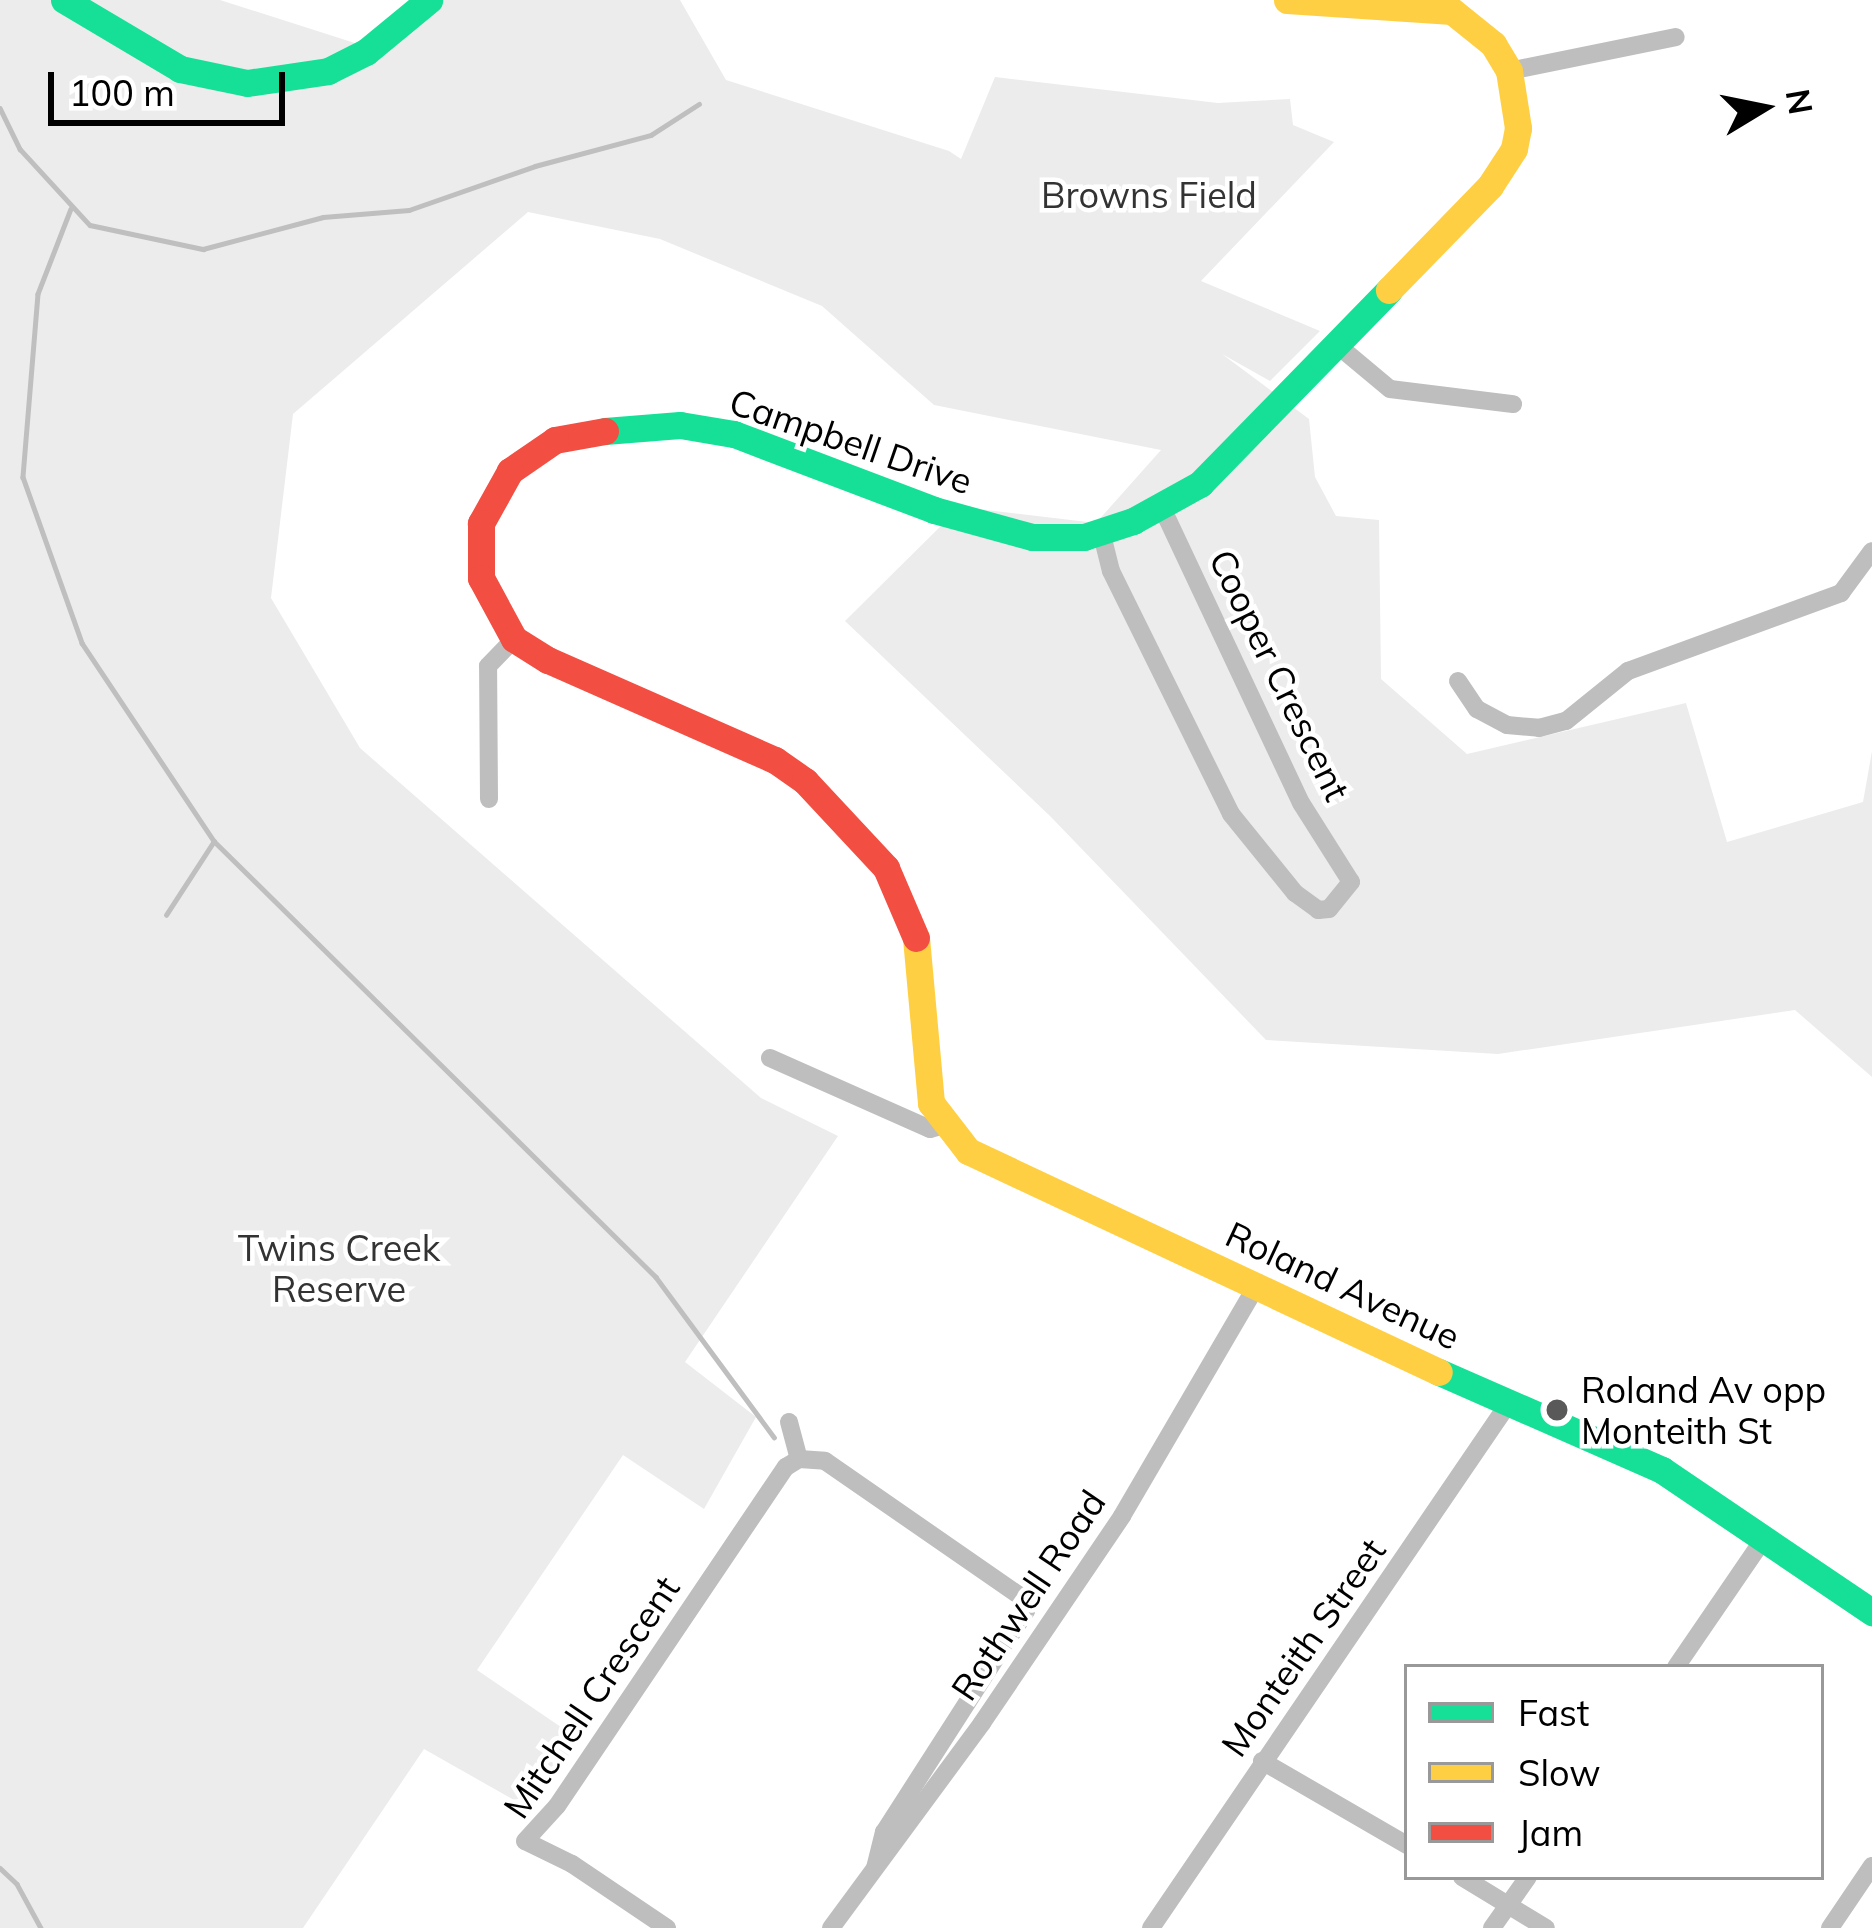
<!DOCTYPE html>
<html>
<head>
<meta charset="utf-8">
<style>
	body { margin:0 }
	#map { position:relative; width:1872px; height:1928px; overflow:hidden; background:#fff; font-family:Mulish,sans-serif }
	div>[style] { position:absolute }
	.green>* { inset:0; background:#ececec }
	.stream>* { height:4.5px; margin:-2.25px; padding:0 2.25px; transform-origin:2.25px; border-radius:2.25px; background:#bfbfbf }
	.street>* { height:18px; margin:-9px; padding:0 9px; transform-origin:9px; border-radius:9px; background:#bebebe }
	.fast>* { height:27px; margin:-13.5px; padding:0 13.5px; transform-origin:13.5px; border-radius:13.5px; background:#16e098 }
	.slow>* { height:27px; margin:-13.5px; padding:0 13.5px; transform-origin:13.5px; border-radius:13.5px; background:#ffcf43 }
	.jam>* { height:27px; margin:-13.5px; padding:0 13.5px; transform-origin:13.5px; border-radius:13.5px; background:#f24e42 }
	.dots>* { width:33px; height:33px; translate:-50% -50%; box-sizing:border-box; border:6px solid #fff; border-radius:50% }
	span { translate:-50% -50%; white-space:nowrap; text-align:center; line-height:1.15; -webkit-text-stroke:9px #fff; paint-order:stroke }
	.park-label { font-size:36px; color:#333 }
	.street-label { font-size:36px; color:#000 }
	.poi-label { font-size:36px; color:#000 }
	.left { translate:0 -50%; text-align:left }
	.legend { position:absolute; left:1404px; top:1664px; width:420px; height:216px; box-sizing:border-box; background:#fff; border:3px solid #999; margin:0; padding:15px 21px; list-style:none; font-size:36px; color:#000 }
	.legend li { display:flex; align-items:center; gap:24px; height:60px }
	.legend b { width:60px; border:3px solid #999 }
	.north { position:absolute; left:1704px; top:48px; width:120px; height:120px; -webkit-text-stroke:9px #fff; paint-order:stroke; rotate:80deg; font-size:33px; font-weight:700; line-height:48px; text-align:center; color:#000 }
	.north::after { content:''; display:block; margin:auto; width:42px; height:54px; background:#000; clip-path:polygon(50% 0,100% 100%,50% 72%,0 100%) }
	.scale { position:absolute; left:48px; top:72px; width:237px; height:54px; box-sizing:border-box; border:6px solid #000; border-top:0; padding-left:15px; font-size:36px; line-height:42px; white-space:nowrap; color:#000; -webkit-text-stroke:9px #fff; paint-order:stroke }
</style>
</head>
<body>
<div id="map">
	<div class="green">
		<div style="clip-path:polygon(0 0,220px 0,386px 53px,437px 0,680px 0,726px 80px,949px 151px,961px 159px,995px 77px,1218px 103px,1290px 99px,1293px 125px,1334px 142px,1201px 281px,1320px 331px,1270px 381px,1222px 354px,1309px 419px,1315px 477px,1336px 516px,1379px 520px,1381px 679px,1467px 754px,1686px 703px,1727px 842px,1863px 802px,1872px 751px,1872px 1077px,1795px 1010px,1498px 1054px,1266px 1040px,1050px 816px,845px 621px,960px 507px,1096px 523px,1161px 450px,934px 405px,822px 306px,660px 239px,528px 212px,293px 414px,271px 598px,360px 748px,761px 1098px,838px 1136px,685px 1362px,756px 1417px,704px 1509px,623px 1455px,477px 1670px,580px 1740px,543px 1791px,514px 1800px,424px 1749px,303px 1928px,0 1928px)"></div>
	</div>
	<div class="stream">
		<div style="left:0;top:108px;width:46px;rotate:64deg"></div>
		<div style="left:20px;top:149px;width:103px;rotate:47.4deg"></div>
		<div style="left:90px;top:225px;width:116px;rotate:12deg"></div>
		<div style="left:203px;top:249px;width:124px;rotate:-14.9deg"></div>
		<div style="left:323px;top:217px;width:86px;rotate:-4.7deg"></div>
		<div style="left:409px;top:210px;width:133px;rotate:-19.2deg"></div>
		<div style="left:535px;top:166px;width:120px;rotate:-15deg"></div>
		<div style="left:651px;top:135px;width:57px;rotate:-32.9deg"></div>
		<div style="left:71px;top:209px;width:91px;rotate:111.2deg"></div>
		<div style="left:38px;top:294px;width:184px;rotate:94.7deg"></div>
		<div style="left:23px;top:477px;width:176px;rotate:70.4deg"></div>
		<div style="left:82px;top:643px;width:238px;rotate:56.3deg"></div>
		<div style="left:214px;top:841px;width:621px;rotate:44.61deg"></div>
		<div style="left:656px;top:1277px;width:199px;rotate:53.6deg"></div>
		<div style="left:166px;top:915px;width:88px;rotate:-57deg"></div>
		<div style="left:0;top:1868px;width:23px;rotate:43deg"></div>
		<div style="left:17px;top:1884px;width:50px;rotate:61.4deg"></div>
	</div>
	<div class="street">
		<div style="left:1509px;top:71px;width:170px;rotate:-11.5deg"></div>
		<div style="left:1336px;top:344px;width:70px;rotate:39.8deg"></div>
		<div style="left:1390px;top:389px;width:124px;rotate:7deg"></div>
		<div style="left:1101px;top:531px;width:41px;rotate:76deg"></div>
		<div style="left:1111px;top:571px;width:271px;rotate:63.7deg"></div>
		<div style="left:1231px;top:814px;width:102px;rotate:51deg"></div>
		<div style="left:1295px;top:893px;width:29px;rotate:36deg"></div>
		<div style="left:1318px;top:910px;width:11px;rotate:-5deg"></div>
		<div style="left:1329px;top:909px;width:35px;rotate:-51deg"></div>
		<div style="left:1351px;top:882px;width:93px;rotate:-122.3deg"></div>
		<div style="left:1301px;top:803px;width:327px;rotate:-115.2deg"></div>
		<div style="left:1458px;top:681px;width:34px;rotate:56deg"></div>
		<div style="left:1477px;top:709px;width:34px;rotate:28deg"></div>
		<div style="left:1507px;top:725px;width:32px;rotate:5deg"></div>
		<div style="left:1539px;top:728px;width:28px;rotate:-15deg"></div>
		<div style="left:1566px;top:721px;width:80px;rotate:-38.9deg"></div>
		<div style="left:1628px;top:671px;width:227px;rotate:-20.1deg"></div>
		<div style="left:1841px;top:593px;width:52px;rotate:-53.6deg"></div>
		<div style="left:489px;top:799px;width:133px;rotate:-90.4deg"></div>
		<div style="left:488px;top:666px;width:37px;rotate:-46deg"></div>
		<div style="left:770px;top:1058px;width:175px;rotate:23.9deg"></div>
		<div style="left:930px;top:1129px;width:15px;rotate:-16deg"></div>
		<div style="left:789px;top:1422px;width:38px;rotate:75deg"></div>
		<div style="left:1676px;top:1667px;width:154px;rotate:-55.6deg"></div>
		<div style="left:1262px;top:1761px;width:168px;rotate:30.1deg"></div>
		<div style="left:1462px;top:1877px;width:98px;rotate:31.3deg"></div>
		<div style="left:667px;top:1928px;width:115px;rotate:-146deg"></div>
		<div style="left:572px;top:1864px;width:52px;rotate:-153.9deg"></div>
		<div style="left:525px;top:1841px;width:47px;rotate:-47.6deg"></div>
		<div style="left:557px;top:1806px;width:409px;rotate:-56deg"></div>
		<div style="left:786px;top:1467px;width:15px;rotate:-32deg"></div>
		<div style="left:799px;top:1459px;width:26px;rotate:4deg"></div>
		<div style="left:825px;top:1461px;width:244px;rotate:34.7deg"></div>
		<div style="left:1026px;top:1600px;width:11px;rotate:90deg"></div>
		<div style="left:1026px;top:1611px;width:263px;rotate:122.7deg"></div>
		<div style="left:884px;top:1832px;width:36px;rotate:104deg"></div>
		<div style="left:831px;top:1928px;width:255px;rotate:-53.6deg"></div>
		<div style="left:982px;top:1723px;width:250px;rotate:-55.9deg"></div>
		<div style="left:1122px;top:1516px;width:270px;rotate:-59.7deg"></div>
		<div style="left:1151px;top:1928px;width:634px;rotate:-55.73deg"></div>
		<div style="left:1492px;top:1928px;width:62px;rotate:-54.8deg"></div>
		<div style="left:1830px;top:1928px;width:75px;rotate:-55.9deg"></div>
	</div>
	<div class="fast">
		<div style="left:64px;top:0;width:135px;rotate:30.7deg"></div>
		<div style="left:180px;top:69px;width:68px;rotate:11.8deg"></div>
		<div style="left:247px;top:83px;width:82px;rotate:-8.4deg"></div>
		<div style="left:328px;top:71px;width:42px;rotate:-26.6deg"></div>
		<div style="left:366px;top:52px;width:82px;rotate:-39.5deg"></div>
		<div style="left:605px;top:431px;width:75px;rotate:-4.6deg"></div>
		<div style="left:680px;top:425px;width:55px;rotate:9.5deg"></div>
		<div style="left:734px;top:434px;width:214px;rotate:20.8deg"></div>
		<div style="left:934px;top:510px;width:102px;rotate:15.4deg"></div>
		<div style="left:1032px;top:537px;width:52px"></div>
		<div style="left:1084px;top:537px;width:52px;rotate:-18.1deg"></div>
		<div style="left:1133px;top:521px;width:77px;rotate:-28.9deg"></div>
		<div style="left:1200px;top:484px;width:271px;rotate:-45.7deg"></div>
		<div style="left:1439px;top:1372px;width:244px;rotate:23.7deg"></div>
		<div style="left:1662px;top:1470px;width:254px;rotate:34.1deg"></div>
	</div>
	<div class="slow">
		<div style="left:1287px;top:0;width:165px;rotate:3.8deg"></div>
		<div style="left:1452px;top:11px;width:53px;rotate:38.8deg"></div>
		<div style="left:1493px;top:44px;width:31px;rotate:59deg"></div>
		<div style="left:1509px;top:71px;width:58px;rotate:81deg"></div>
		<div style="left:1518px;top:128px;width:21px;rotate:101deg"></div>
		<div style="left:1514px;top:149px;width:44px;rotate:123deg"></div>
		<div style="left:1490px;top:186px;width:145px;rotate:134.2deg"></div>
		<div style="left:916px;top:938px;width:166px;rotate:84.8deg"></div>
		<div style="left:931px;top:1103px;width:61px;rotate:52.4deg"></div>
		<div style="left:968px;top:1151px;width:520px;rotate:25.14deg"></div>
	</div>
	<div class="jam">
		<div style="left:605px;top:431px;width:51px;rotate:169.8deg"></div>
		<div style="left:555px;top:440px;width:55px;rotate:145.4deg"></div>
		<div style="left:510px;top:471px;width:60px;rotate:119.1deg"></div>
		<div style="left:481px;top:523px;width:55px;rotate:90deg"></div>
		<div style="left:481px;top:578px;width:69px;rotate:61.6deg"></div>
		<div style="left:514px;top:639px;width:40px;rotate:32deg"></div>
		<div style="left:548px;top:660px;width:248px;rotate:23.8deg"></div>
		<div style="left:775px;top:760px;width:37px;rotate:35deg"></div>
		<div style="left:805px;top:781px;width:119px;rotate:47deg"></div>
		<div style="left:886px;top:868px;width:76px;rotate:66.8deg"></div>
	</div>
	<div class="dots">
		<div style="left:1557px;top:1410px;background:#595959"></div>
	</div>
	<div class="park-label">
		<span style="left:1149px;top:195px">Browns Field</span>
		<span style="left:339px;top:1268px">Twins Creek<br>Reserve</span>
	</div>
	<div class="street-label">
		<span style="left:851px;top:441px;rotate:19deg">Campbell Drive</span>
		<span style="left:1280px;top:675px;rotate:64deg">Cooper Crescent</span>
		<span style="left:1343px;top:1285px;rotate:25deg">Roland Avenue</span>
		<span style="left:1028px;top:1595px;rotate:-56deg">Rothwell Road</span>
		<span style="left:1303px;top:1647px;rotate:-55deg">Monteith Street</span>
		<span style="left:591px;top:1697px;rotate:-56deg">Mitchell Crescent</span>
	</div>
	<div class="poi-label">
		<span class="left" style="left:1581px;top:1410px">Roland Av opp<br>Monteith St</span>
	</div>
	<ul class="legend">
	<li><b style="height:15px;background:#16e098"></b>Fast</li>
	<li><b style="height:15px;background:#ffcf43"></b>Slow</li>
	<li><b style="height:15px;background:#f24e42"></b>Jam</li>
	</ul>
	<div class="north">N</div>
	<div class="scale">100 m</div>
</div>
</body>
</html>
